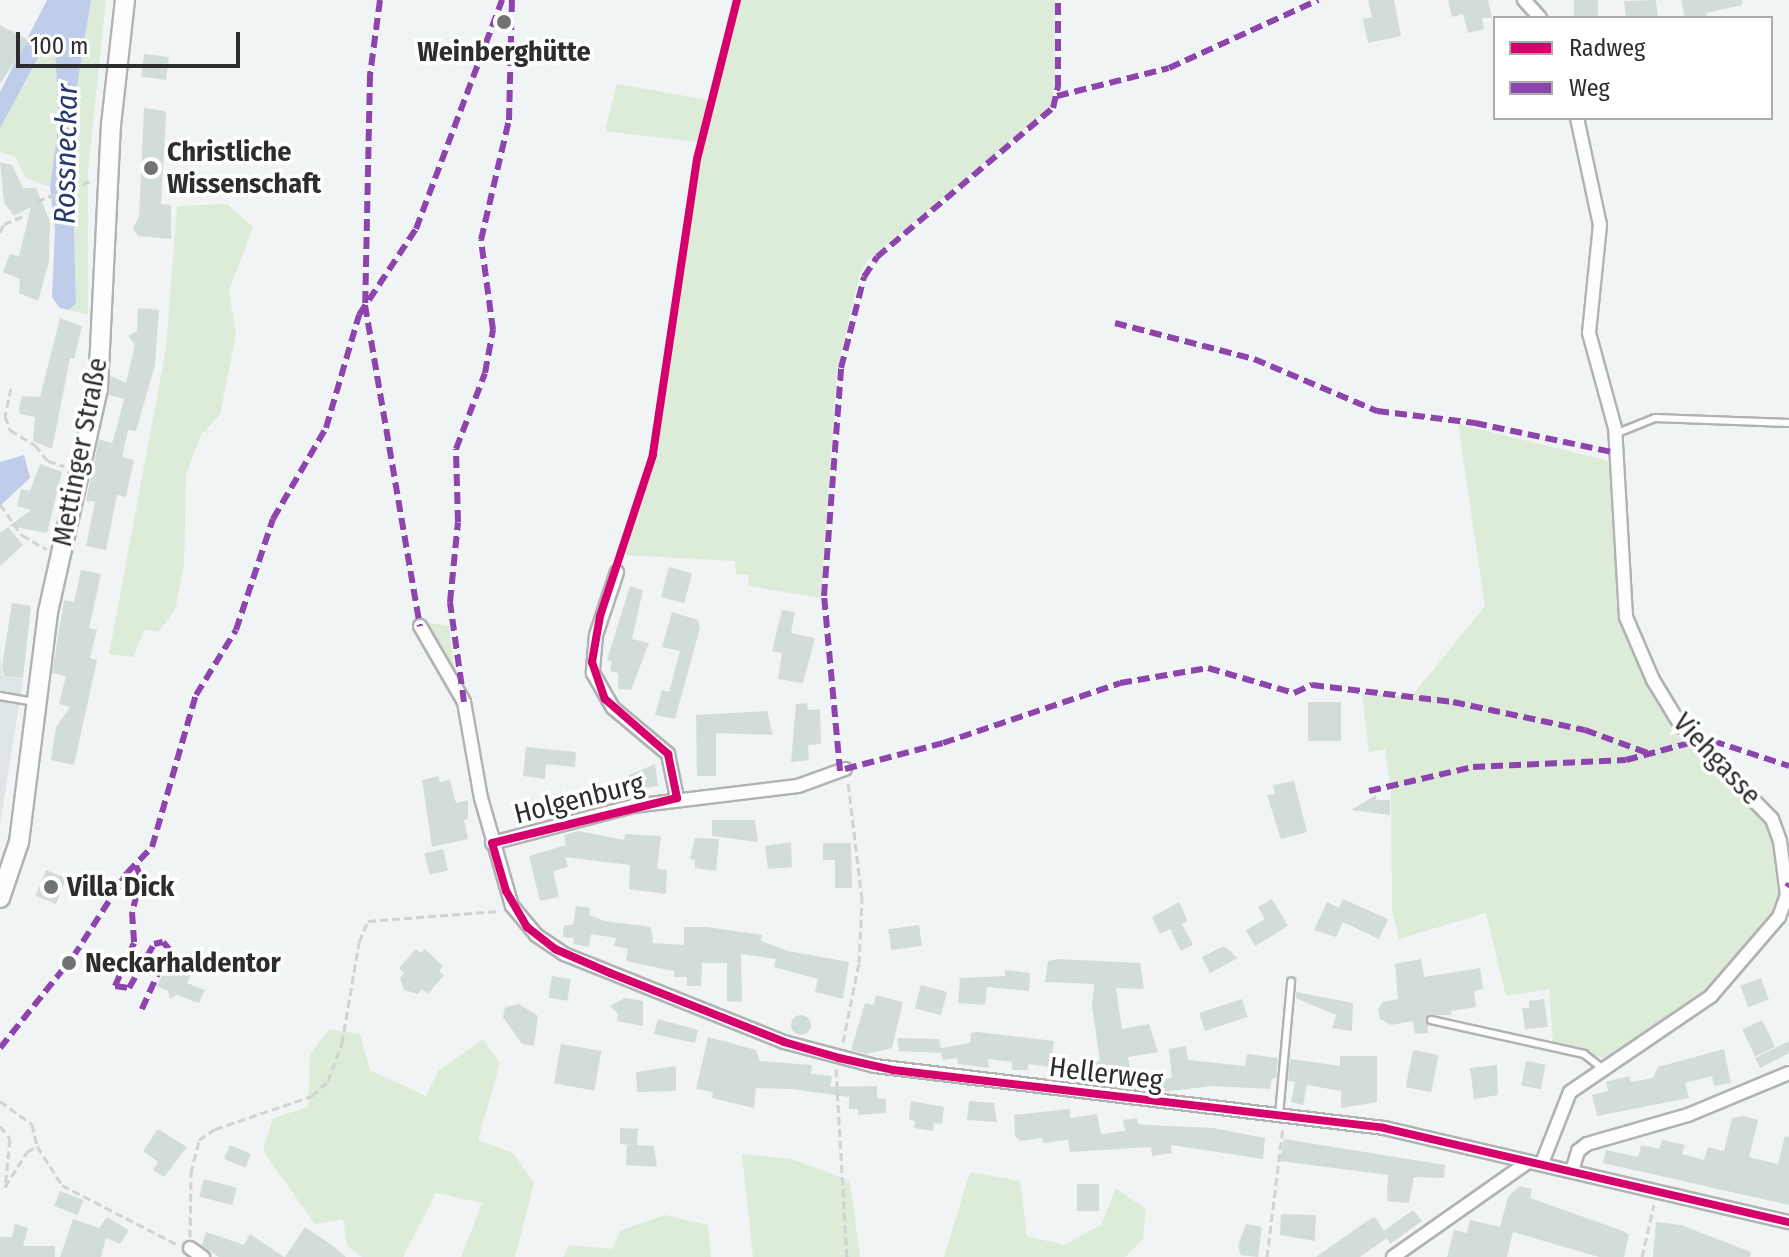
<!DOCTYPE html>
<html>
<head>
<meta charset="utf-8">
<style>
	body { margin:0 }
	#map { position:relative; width:1789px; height:1257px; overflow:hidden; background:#f1f4f4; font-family:"Fira Sans Condensed",sans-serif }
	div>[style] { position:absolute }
	.built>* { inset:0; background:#dde5e6 }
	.green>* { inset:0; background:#ddebd9 }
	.water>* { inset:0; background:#bfcdea }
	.building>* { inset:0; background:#d2ddda; transform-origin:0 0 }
	.round { border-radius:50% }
	.path>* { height:3px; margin-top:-1.5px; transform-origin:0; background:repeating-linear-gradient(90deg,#d1d2d2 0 8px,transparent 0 12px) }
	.roads { filter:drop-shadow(2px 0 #b1b3b3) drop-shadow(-2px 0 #b1b3b3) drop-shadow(0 2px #b1b3b3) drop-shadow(0 -2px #b1b3b3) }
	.service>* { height:6px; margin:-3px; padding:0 3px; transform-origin:3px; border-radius:3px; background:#fdfdfd }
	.minor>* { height:12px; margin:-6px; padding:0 6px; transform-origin:6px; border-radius:6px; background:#fdfdfd }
	.secondary>* { height:18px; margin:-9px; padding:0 9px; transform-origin:9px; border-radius:9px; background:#fdfdfd }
	.quiet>* { height:6px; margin-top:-3px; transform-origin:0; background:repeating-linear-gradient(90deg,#8e44ad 0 12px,transparent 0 18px) }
	.cycleway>* { height:8px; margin:-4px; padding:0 4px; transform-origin:4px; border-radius:4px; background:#d6006c }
	.dots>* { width:22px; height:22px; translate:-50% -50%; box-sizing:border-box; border:4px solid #fff; border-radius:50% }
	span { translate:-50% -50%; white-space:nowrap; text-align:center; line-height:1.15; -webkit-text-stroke:7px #fff; paint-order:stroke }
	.poi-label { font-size:28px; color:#2c2e2e; font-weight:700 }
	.left { translate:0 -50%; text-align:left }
	.street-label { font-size:28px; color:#2c2e2e }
	.water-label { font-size:30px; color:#26386c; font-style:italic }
	.legend { position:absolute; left:1493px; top:16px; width:280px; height:104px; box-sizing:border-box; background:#fff; border:2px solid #ababab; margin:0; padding:10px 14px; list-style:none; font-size:24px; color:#2c2e2e }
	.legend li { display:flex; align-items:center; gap:16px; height:40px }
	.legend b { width:40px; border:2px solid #ababab }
	.scale { position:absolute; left:16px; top:32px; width:224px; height:36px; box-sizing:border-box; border:4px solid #2c2e2e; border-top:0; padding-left:10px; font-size:24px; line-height:28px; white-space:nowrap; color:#2c2e2e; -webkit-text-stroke:6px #fff; paint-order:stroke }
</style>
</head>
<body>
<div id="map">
	<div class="built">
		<div style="clip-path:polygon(0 649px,2px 676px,23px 679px,0 825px)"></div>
	</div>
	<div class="green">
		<div style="clip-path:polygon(91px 0,106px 0,88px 171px,88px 315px,69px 310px,76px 303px,71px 124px)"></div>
		<div style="clip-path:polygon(741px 0,1055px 0,1055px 86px,1049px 108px,867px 261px,860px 273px,837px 370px,821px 598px,749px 586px,748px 575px,736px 574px,735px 561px,625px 555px,655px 460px,699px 169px)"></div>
		<div style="clip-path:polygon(45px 48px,55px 48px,59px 57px,58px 143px,50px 187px,26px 178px,15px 156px,0 152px,0 128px)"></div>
		<div style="clip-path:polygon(617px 84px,709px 100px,697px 142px,605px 131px)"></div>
		<div style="clip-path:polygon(227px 204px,253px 227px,229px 291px,236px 335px,220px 415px,201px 435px,186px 475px,184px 565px,175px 610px,158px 632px,145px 629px,133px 657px,109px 654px,166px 349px,177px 206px)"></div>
		<div style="clip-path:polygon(1458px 424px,1613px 462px,1621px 614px,1680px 732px,1769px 823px,1782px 874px,1775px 913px,1712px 989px,1607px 1059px,1553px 1045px,1549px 989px,1506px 996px,1486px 913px,1399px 939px,1392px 910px,1391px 791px,1385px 749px,1369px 752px,1362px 693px,1411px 697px,1485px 606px)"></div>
		<div style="clip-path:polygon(425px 622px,449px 626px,455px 678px)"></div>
		<div style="clip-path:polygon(329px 1029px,360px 1034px,370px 1070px,426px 1096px,438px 1071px,483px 1039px,500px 1063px,478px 1140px,513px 1153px,534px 1183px,515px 1257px,461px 1257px,482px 1203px,436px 1193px,403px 1257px,362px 1257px,347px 1246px,343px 1219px,315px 1224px,263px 1151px,273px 1118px,308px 1107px,310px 1054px)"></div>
		<div style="clip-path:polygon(742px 1154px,792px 1159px,850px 1181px,860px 1257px,753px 1257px)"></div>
		<div style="clip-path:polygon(970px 1172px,1020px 1181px,1027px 1236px,1064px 1245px,1101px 1225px,1116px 1188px,1146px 1209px,1143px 1239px,1125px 1257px,944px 1257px)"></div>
		<div style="clip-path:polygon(665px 1215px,708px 1225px,711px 1257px,563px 1257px,569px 1245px,612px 1249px,621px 1230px)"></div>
	</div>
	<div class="water">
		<div style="clip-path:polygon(47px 0,91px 0,71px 124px,76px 303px,69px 310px,60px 308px,52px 297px,55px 230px,50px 187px,59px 121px,55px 48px,49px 47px,40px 55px,0 128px,0 92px)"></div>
		<div style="clip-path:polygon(24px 455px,30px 478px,0 506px,0 462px)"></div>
	</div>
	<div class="building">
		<div style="clip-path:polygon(1368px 0,1394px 0,1401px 36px,1368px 43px,1363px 19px,1372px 17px)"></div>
		<div style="clip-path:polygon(1448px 0,1488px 0,1492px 18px,1482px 18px,1484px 29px,1468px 33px,1463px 14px,1452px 17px)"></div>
		<div style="left:1574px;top:0;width:24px;height:18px"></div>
		<div style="clip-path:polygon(1656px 0,1658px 18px,1626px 18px,1624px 1px)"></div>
		<div style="clip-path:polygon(1681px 0,1742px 0,1742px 5px,1706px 13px,1707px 18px,1685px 18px)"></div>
		<div style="clip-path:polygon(0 25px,29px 40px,0 84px)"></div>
		<div style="left:144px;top:54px;width:25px;height:23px;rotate:7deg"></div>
		<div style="clip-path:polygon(144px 108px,165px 111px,166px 117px,161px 204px,171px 205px,171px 239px,138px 236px,133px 228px,139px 217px)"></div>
		<div style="clip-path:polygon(0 162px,12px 165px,23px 188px,36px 188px,50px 221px,49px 261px,38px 301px,19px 293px,20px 279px,3px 272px,10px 254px,19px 256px,31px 207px,14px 216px,4px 203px)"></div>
		<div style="clip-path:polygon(138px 308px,159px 310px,155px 365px,136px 431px,128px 430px,122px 457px,134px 460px,126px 497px,117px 495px,106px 550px,86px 546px,95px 502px,86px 501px,99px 439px,112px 443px,117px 427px,124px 399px,109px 395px,111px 376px,126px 383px,135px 345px,128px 336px,137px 331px)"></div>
		<div style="clip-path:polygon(60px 318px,82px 326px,74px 359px,70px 358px,52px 449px,33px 441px,35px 417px,20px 414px,19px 407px,22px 396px,40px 397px)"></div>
		<div style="clip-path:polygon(40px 464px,62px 472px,47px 533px,9px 526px,31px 510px,17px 506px,21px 489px,30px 491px)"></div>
		<div style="clip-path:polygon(8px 527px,23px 545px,0 566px,0 533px)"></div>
		<div style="left:669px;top:567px;width:24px;height:31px;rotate:15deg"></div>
		<div style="clip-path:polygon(81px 570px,101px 574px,89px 628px,97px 630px,90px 658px,97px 660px,74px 765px,51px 760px,56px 727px,70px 707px,59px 704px,66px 676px,52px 673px,64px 600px,74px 602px)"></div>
		<div style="clip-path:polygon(630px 586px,643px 590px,632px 639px,649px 643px,631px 690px,618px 689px,618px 673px,610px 671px,612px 661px,607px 660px)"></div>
		<div style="clip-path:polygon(12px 603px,31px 606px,23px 678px,4px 676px,2px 666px)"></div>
		<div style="clip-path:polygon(782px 610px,795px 612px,791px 633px,815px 638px,803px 683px,778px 679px,782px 653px,772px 651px)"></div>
		<div style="clip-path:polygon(672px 612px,698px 620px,700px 628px,675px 719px,655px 715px,662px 690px,669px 692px,680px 651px,662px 647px)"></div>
		<div style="left:1308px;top:702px;width:33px;height:39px"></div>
		<div style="clip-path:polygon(807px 703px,808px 710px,820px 709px,821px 744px,808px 745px,809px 760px,791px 762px,796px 704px)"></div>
		<div style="clip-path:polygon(767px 711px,773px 735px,716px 733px,716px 776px,697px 776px,696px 715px)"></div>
		<div style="clip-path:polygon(526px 747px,576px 752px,575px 767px,546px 764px,545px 779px,523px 776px)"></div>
		<div style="clip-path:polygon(655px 764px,658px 786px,632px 790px,629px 775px)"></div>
		<div style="clip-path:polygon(438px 776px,440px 782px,450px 780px,456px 803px,468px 800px,468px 819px,464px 820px,468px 839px,432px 847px,422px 780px)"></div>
		<div style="clip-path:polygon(1294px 781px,1307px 832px,1281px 839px,1267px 795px,1275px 794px,1273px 785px)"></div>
		<div style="clip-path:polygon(1376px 795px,1376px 800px,1390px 800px,1390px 815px,1351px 810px)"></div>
		<div style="clip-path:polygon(712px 820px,755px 820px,758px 842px,712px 836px)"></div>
		<div style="clip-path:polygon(579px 831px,624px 840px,625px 834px,661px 836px,657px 869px,667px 870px,666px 894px,629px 889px,630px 865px,565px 857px,568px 867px,553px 871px,559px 897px,540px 901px,529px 856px,566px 845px,564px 835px)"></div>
		<div style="clip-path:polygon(695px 838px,719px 839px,716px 871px,695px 868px,695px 860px,690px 859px)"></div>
		<div style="clip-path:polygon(791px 842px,792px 867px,768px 869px,765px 846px)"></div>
		<div style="clip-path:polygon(823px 843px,851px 843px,852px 888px,835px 888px,835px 860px,823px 860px)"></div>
		<div style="left:443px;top:849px;width:22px;height:19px;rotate:77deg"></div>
		<div style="left:46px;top:870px;width:22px;height:28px;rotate:22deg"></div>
		<div style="clip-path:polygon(1272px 899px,1288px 926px,1255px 946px,1246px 930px,1265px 919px,1258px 907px)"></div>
		<div style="clip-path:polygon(1343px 899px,1388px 919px,1379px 939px,1343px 922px,1336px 937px,1314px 930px,1327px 902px,1339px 908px)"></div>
		<div style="clip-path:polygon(1179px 902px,1188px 921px,1182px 924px,1193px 945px,1181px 951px,1170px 929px,1160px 934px,1152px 917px)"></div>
		<div style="clip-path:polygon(576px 906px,590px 908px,589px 915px,605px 921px,651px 927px,653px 943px,684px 945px,684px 927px,707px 927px,762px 935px,761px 941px,788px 951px,849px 962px,843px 999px,815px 992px,818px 979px,774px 967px,776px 959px,741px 954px,742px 1002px,727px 1001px,727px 963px,702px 963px,701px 986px,687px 986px,687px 977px,674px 977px,674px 971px,626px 961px,628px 949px,614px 946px,616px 938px,591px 934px,589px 947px,573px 944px,574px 938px,563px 937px,564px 925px,573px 925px)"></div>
		<div style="left:919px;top:925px;width:21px;height:31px;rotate:82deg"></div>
		<div style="clip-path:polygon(1224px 946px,1238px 958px,1210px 973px,1202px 957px)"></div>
		<div style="clip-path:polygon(416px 949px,421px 953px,425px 949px,443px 966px,439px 971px,444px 975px,428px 994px,422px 989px,418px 994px,404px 990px,400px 978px,404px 973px,399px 968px)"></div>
		<div style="clip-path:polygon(174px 952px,197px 962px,187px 983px,205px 990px,199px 1003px,177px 995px,170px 999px,168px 991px,157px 986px)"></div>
		<div style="clip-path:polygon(1058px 959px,1140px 963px,1144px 989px,1116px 988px,1122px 1029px,1149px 1024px,1158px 1052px,1128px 1057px,1130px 1068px,1073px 1077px,1071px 1064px,1100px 1061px,1092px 1006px,1094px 984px,1045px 982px,1048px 961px)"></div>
		<div style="clip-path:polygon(1421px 959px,1424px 977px,1480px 968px,1483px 989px,1474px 991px,1476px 1007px,1451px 1011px,1452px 1015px,1428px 1015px,1428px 1033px,1415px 1034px,1413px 1021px,1391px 1025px,1380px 1019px,1378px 1009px,1383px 1002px,1398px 999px,1395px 964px)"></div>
		<div style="clip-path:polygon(1005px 970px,1030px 973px,1029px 991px,987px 987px,985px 1005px,958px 1003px,960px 978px,1005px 976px)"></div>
		<div style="left:552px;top:976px;width:19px;height:22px;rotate:9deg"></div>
		<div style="left:1761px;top:978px;width:23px;height:22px;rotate:70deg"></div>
		<div style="left:921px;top:985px;width:27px;height:24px;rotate:15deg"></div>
		<div style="clip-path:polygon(1296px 992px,1353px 1003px,1352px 1031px,1332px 1028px,1336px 1015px,1296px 998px)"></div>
		<div style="clip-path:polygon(876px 995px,903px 1002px,892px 1048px,866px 1054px,851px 1050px,865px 1003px,874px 1005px)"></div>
		<div style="clip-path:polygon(625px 998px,643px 1001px,643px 1026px,617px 1021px,618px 1014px,610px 1006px)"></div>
		<div style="left:1242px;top:999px;width:19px;height:45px;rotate:72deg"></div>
		<div style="clip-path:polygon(1544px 999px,1548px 1027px,1525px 1029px,1522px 1008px,1529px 1008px,1529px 1001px)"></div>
		<div style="clip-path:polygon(519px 1004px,538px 1016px,534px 1046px,522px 1044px,503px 1017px,505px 1007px)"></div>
		<div class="round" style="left:791px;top:1015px;width:20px;height:20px"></div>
		<div style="clip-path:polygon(658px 1019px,698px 1030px,695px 1043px,654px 1034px)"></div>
		<div style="left:1762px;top:1020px;width:30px;height:22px;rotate:64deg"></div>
		<div style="clip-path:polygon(977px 1032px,1054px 1041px,1050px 1067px,1028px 1064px,1028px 1070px,1012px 1070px,1012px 1062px,988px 1059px,989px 1068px,958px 1064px,957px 1058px,943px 1060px,941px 1053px,899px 1051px,897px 1038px,939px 1039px,941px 1048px,970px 1043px,971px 1033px)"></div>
		<div style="clip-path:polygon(708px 1037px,756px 1050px,760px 1061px,812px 1065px,811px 1074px,832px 1076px,830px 1087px,877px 1086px,877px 1098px,886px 1099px,886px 1113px,858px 1115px,858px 1109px,849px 1109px,849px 1097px,791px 1089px,756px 1088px,754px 1108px,712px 1098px,713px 1092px,696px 1089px)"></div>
		<div style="clip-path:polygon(1789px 1041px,1789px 1053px,1760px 1068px,1755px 1058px)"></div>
		<div style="left:561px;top:1044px;width:41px;height:40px;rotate:10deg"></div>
		<div style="clip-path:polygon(1186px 1046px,1188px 1060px,1245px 1066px,1247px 1054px,1278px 1058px,1276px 1079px,1272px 1078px,1270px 1089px,1212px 1086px,1162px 1092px,1160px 1079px,1172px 1078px,1169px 1049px)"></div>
		<div style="clip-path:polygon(1724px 1049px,1731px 1083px,1714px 1086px,1712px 1076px,1685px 1083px,1689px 1098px,1597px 1116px,1592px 1095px,1608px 1091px,1606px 1082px,1629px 1076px,1631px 1082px,1653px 1078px,1658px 1067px)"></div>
		<div style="left:1413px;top:1050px;width:26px;height:38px;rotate:11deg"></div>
		<div style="clip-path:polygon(1340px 1056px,1377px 1056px,1377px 1102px,1341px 1108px,1341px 1091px,1307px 1085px,1303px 1105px,1291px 1102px,1295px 1082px,1288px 1081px,1290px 1059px,1340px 1066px)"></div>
		<div style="left:1526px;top:1061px;width:20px;height:25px;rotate:11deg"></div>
		<div style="clip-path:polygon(1497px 1065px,1498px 1095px,1474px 1099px,1470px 1068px)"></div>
		<div style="clip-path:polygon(676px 1066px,676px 1091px,637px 1092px,636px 1072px)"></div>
		<div style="clip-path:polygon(911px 1101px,944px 1107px,942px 1124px,934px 1123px,933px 1131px,914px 1128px,915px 1121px,909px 1120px)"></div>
		<div style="clip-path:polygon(969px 1101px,994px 1103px,997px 1122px,967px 1120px)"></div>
		<div style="clip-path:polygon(1070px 1109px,1070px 1118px,1097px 1114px,1101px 1134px,1125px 1131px,1123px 1120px,1137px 1118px,1138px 1124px,1147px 1125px,1213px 1128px,1265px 1138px,1263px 1159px,1171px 1145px,1172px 1153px,1152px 1156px,1151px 1147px,1070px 1152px,1068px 1140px,1043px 1143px,1042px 1138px,1020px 1141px,1015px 1136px,1014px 1115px)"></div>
		<div style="clip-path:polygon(1744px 1116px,1758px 1120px,1749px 1157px,1778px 1164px,1785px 1136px,1789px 1137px,1789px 1205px,1603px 1163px,1606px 1150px,1638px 1157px,1641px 1145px,1659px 1149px,1662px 1140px,1685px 1145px,1682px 1154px,1704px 1160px,1708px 1147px,1724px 1151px,1732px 1118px)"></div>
		<div style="clip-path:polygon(620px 1128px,638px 1129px,637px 1145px,654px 1146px,657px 1167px,626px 1165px,627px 1145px,636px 1145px,620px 1144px)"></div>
		<div style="clip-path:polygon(158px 1129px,187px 1147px,164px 1177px,153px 1170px,158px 1162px,143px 1151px)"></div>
		<div style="clip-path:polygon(1284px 1139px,1445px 1165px,1444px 1178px,1414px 1177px,1409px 1203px,1387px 1201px,1388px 1175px,1280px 1161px)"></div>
		<div style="left:230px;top:1145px;width:23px;height:15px;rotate:23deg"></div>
		<div style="left:204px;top:1179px;width:34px;height:18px;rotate:15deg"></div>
		<div style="left:1077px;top:1184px;width:22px;height:27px"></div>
		<div style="clip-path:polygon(1520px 1186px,1532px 1189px,1530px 1198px,1623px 1231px,1629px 1235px,1624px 1257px,1599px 1257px,1513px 1232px,1507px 1257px,1447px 1257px,1454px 1230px,1467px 1233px,1470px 1220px,1500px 1227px,1508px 1197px)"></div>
		<div style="left:60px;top:1191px;width:25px;height:16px;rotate:21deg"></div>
		<div style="clip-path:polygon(1413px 1210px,1422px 1221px,1390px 1244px,1387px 1238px,1360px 1257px,1316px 1257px,1370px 1219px,1375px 1217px,1384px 1231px)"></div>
		<div style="clip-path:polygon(1281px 1214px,1316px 1215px,1315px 1241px,1280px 1235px)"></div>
		<div style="clip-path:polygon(107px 1217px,129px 1230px,120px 1244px,106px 1238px,101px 1257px,60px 1257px,73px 1219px,99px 1228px)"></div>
		<div style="clip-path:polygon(1656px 1222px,1681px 1225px,1751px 1252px,1750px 1257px,1653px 1257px)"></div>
		<div style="clip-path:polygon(15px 1224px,28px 1228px,23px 1246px,55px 1246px,55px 1257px,0 1257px,0 1237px,12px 1237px)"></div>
		<div style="clip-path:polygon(1246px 1224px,1262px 1227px,1258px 1257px,1241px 1255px,1238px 1246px)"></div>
		<div style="clip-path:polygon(305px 1227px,332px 1245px,346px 1257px,285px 1257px)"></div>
		<div style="clip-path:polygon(206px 1232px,244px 1245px,250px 1234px,284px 1257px,219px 1257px,202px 1245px)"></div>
	</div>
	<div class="path">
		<div style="left:37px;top:201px;width:60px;rotate:-20.6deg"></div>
		<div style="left:0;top:232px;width:9px;rotate:-63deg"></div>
		<div style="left:4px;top:224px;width:23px;rotate:-23deg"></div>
		<div style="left:11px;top:388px;width:29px;rotate:102deg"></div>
		<div style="left:5px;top:416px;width:15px;rotate:70deg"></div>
		<div style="left:10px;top:430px;width:29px;rotate:31deg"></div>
		<div style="left:35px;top:445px;width:21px;rotate:51deg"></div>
		<div style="left:48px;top:461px;width:17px;rotate:17deg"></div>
		<div style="left:0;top:504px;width:38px;rotate:55deg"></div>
		<div style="left:22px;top:535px;width:28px;rotate:30deg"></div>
		<div style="left:843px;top:1042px;width:81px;rotate:-78.6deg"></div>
		<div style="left:859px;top:963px;width:64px;rotate:-87.3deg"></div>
		<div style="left:862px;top:899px;width:119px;rotate:-96.8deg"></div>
		<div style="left:836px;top:1069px;width:188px;rotate:86.7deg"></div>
		<div style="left:0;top:1101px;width:39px;rotate:36deg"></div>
		<div style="left:32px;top:1124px;width:23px;rotate:77deg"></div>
		<div style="left:0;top:1126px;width:16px;rotate:52deg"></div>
		<div style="left:10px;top:1139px;width:48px;rotate:95.9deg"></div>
		<div style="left:5px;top:1187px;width:41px;rotate:-57.8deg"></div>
		<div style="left:27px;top:1152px;width:12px;rotate:-31deg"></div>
		<div style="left:37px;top:1146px;width:46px;rotate:57.3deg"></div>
		<div style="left:62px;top:1185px;width:131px;rotate:27.3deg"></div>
		<div style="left:190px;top:1237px;width:64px;rotate:-89.1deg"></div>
		<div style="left:191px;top:1173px;width:34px;rotate:-76deg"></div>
		<div style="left:199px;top:1140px;width:19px;rotate:-35deg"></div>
		<div style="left:215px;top:1129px;width:102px;rotate:-18.8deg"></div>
		<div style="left:312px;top:1096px;width:22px;rotate:-43deg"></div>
		<div style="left:328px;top:1081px;width:40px;rotate:-69.8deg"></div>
		<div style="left:342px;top:1043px;width:102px;rotate:-80.4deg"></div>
		<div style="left:359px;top:942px;width:23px;rotate:-67deg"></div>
		<div style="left:368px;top:921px;width:131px;rotate:-4.4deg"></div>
		<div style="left:1267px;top:1257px;width:131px;rotate:-83deg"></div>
		<div style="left:1642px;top:1257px;width:54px;rotate:-77.2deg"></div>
	</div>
	<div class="roads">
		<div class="service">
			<div style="left:1615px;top:434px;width:43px;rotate:-21.8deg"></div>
			<div style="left:1655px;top:418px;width:134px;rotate:2.1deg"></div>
			<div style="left:0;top:696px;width:34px;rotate:10deg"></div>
			<div style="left:1431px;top:1020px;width:157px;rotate:12.5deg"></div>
			<div style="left:1584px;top:1054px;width:24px;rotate:38deg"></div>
			<div style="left:1279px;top:1115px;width:134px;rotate:-84.8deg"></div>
		</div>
		<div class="minor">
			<div style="left:1524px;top:0;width:24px;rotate:48deg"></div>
			<div style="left:617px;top:572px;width:66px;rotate:108.4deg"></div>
			<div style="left:596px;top:635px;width:38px;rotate:95deg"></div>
			<div style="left:593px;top:673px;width:40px;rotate:60.3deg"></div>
			<div style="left:613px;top:708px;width:72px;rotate:39.9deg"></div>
			<div style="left:668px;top:754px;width:45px;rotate:78.4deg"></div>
			<div style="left:420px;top:626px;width:88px;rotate:59.9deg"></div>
			<div style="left:464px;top:702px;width:97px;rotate:80deg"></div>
			<div style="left:481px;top:798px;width:112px;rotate:74deg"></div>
			<div style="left:512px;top:906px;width:38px;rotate:50deg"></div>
			<div style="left:536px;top:935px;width:34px;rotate:34deg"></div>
			<div style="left:564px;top:954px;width:237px;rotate:21.8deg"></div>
			<div style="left:784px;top:1042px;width:94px;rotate:14.8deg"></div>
			<div style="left:875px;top:1066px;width:513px;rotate:6.94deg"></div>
			<div style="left:1384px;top:1128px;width:416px;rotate:13.1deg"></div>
			<div style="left:492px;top:843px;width:146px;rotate:-14.7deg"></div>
			<div style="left:633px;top:806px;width:166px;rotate:-6.9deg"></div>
			<div style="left:798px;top:786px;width:50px;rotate:-19.9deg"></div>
			<div style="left:1542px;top:1163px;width:76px;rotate:-68.5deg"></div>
			<div style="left:1570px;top:1092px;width:171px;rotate:-34.2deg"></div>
			<div style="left:1711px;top:996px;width:104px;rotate:-49.3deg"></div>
			<div style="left:1779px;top:917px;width:23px;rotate:-70deg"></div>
			<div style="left:1787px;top:895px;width:54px;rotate:-97.4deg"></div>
			<div style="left:1780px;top:841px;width:23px;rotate:-110deg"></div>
			<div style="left:1772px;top:819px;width:130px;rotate:-134.4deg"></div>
			<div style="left:1681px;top:726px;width:54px;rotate:-121.3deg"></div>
			<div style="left:1653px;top:680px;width:69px;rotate:-113.2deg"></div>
			<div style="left:1626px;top:617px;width:189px;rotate:-93.3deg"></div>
			<div style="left:1615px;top:428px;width:98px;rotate:-105.3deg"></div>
			<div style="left:1589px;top:333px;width:109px;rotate:-84.2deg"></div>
			<div style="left:1600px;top:225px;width:109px;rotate:-102.1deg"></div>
			<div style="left:1572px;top:1171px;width:21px;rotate:-73deg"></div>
			<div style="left:1578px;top:1151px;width:11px;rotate:-38deg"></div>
			<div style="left:1587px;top:1144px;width:105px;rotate:-16deg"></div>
			<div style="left:1688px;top:1115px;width:109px;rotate:-22.6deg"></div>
			<div style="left:190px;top:1248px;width:16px;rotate:35deg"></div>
			<div style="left:1393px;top:1257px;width:165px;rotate:-35.1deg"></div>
		</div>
		<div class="secondary">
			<div style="left:0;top:898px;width:59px;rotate:-71.3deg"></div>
			<div style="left:19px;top:842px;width:232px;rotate:-82.8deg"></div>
			<div style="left:48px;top:612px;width:229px;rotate:-77.4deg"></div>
			<div style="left:98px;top:389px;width:264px;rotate:-87.2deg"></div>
			<div style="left:111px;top:125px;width:126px;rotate:-83.6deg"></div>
		</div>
	</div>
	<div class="quiet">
		<div style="left:380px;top:0;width:76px;rotate:97.6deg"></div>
		<div style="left:370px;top:75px;width:230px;rotate:91.2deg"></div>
		<div style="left:365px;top:305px;width:326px;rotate:80.3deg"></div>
		<div style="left:1057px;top:96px;width:115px;rotate:-14deg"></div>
		<div style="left:1169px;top:68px;width:164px;rotate:-24.5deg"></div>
		<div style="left:1115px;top:323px;width:144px;rotate:14.5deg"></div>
		<div style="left:1254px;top:359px;width:134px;rotate:22.9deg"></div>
		<div style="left:1377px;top:411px;width:99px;rotate:7deg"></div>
		<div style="left:1475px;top:423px;width:144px;rotate:12deg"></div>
		<div style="left:464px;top:702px;width:101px;rotate:-98deg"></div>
		<div style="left:450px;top:602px;width:80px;rotate:-84.3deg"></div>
		<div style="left:458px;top:522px;width:73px;rotate:-91.6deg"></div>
		<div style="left:456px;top:449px;width:81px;rotate:-69.1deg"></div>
		<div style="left:485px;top:373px;width:44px;rotate:-79.5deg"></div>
		<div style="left:493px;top:330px;width:91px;rotate:-97.6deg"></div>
		<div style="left:481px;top:240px;width:123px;rotate:-76.9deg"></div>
		<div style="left:509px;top:120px;width:120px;rotate:-88.6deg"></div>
		<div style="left:1697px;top:746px;width:17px;rotate:-17deg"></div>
		<div style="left:1713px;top:741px;width:80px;rotate:18.2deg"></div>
		<div style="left:845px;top:769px;width:101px;rotate:-14.9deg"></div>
		<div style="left:943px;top:743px;width:187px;rotate:-18.7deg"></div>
		<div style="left:1120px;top:683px;width:89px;rotate:-9.7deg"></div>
		<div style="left:1208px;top:668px;width:90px;rotate:16.2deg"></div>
		<div style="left:1294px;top:693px;width:20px;rotate:-24deg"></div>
		<div style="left:1312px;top:685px;width:142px;rotate:6.9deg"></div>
		<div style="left:1453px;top:702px;width:135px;rotate:12deg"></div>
		<div style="left:1585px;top:730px;width:72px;rotate:20.2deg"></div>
		<div style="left:840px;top:771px;width:176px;rotate:-95.2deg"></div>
		<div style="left:824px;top:596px;width:229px;rotate:-85.7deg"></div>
		<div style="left:841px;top:368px;width:94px;rotate:-75.8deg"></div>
		<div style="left:864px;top:277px;width:24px;rotate:-57deg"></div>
		<div style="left:877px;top:257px;width:231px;rotate:-40.3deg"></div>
		<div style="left:1053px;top:108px;width:22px;rotate:-77deg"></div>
		<div style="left:1058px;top:87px;width:87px;rotate:-90deg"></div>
		<div style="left:1369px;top:791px;width:107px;rotate:-13deg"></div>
		<div style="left:1473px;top:767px;width:153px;rotate:-2.6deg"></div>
		<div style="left:1626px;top:760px;width:69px;rotate:-15deg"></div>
		<div style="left:136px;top:866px;width:12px;rotate:66deg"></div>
		<div style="left:141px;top:877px;width:36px;rotate:104deg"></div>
		<div style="left:132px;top:912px;width:31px;rotate:86deg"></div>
		<div style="left:134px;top:943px;width:47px;rotate:113.8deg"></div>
		<div style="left:115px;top:986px;width:14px;rotate:8deg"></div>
		<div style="left:129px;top:988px;width:51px;rotate:-60.4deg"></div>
		<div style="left:154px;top:944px;width:9px;rotate:-13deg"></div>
		<div style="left:163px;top:942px;width:9px;rotate:49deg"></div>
		<div style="left:169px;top:949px;width:68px;rotate:114.3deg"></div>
		<div style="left:1787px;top:887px;width:4px;rotate:-56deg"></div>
		<div style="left:0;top:1048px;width:117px;rotate:-51.3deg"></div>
		<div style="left:73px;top:957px;width:100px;rotate:-57.3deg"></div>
		<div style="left:127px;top:873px;width:36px;rotate:-46deg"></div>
		<div style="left:152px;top:847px;width:158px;rotate:-73.9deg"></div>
		<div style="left:196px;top:695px;width:76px;rotate:-58.4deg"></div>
		<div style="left:236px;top:630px;width:117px;rotate:-71.6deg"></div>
		<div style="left:273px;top:519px;width:105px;rotate:-59.8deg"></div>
		<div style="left:326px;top:428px;width:118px;rotate:-73.7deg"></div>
		<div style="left:359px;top:315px;width:103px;rotate:-56.5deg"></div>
		<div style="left:416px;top:229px;width:245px;rotate:-69.4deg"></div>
	</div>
	<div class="cycleway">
		<div style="left:737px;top:0;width:164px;rotate:104.1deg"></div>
		<div style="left:697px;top:159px;width:299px;rotate:98.5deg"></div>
		<div style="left:653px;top:455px;width:169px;rotate:108.2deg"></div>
		<div style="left:600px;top:616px;width:47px;rotate:99.9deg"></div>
		<div style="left:592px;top:662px;width:39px;rotate:71deg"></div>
		<div style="left:605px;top:699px;width:84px;rotate:41.1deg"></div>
		<div style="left:668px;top:754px;width:45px;rotate:78.4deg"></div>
		<div style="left:677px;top:798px;width:190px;rotate:166.3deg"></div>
		<div style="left:492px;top:843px;width:50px;rotate:73.7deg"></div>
		<div style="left:506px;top:891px;width:42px;rotate:59.7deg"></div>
		<div style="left:527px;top:927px;width:36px;rotate:38deg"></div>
		<div style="left:555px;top:949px;width:60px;rotate:23.6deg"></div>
		<div style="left:610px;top:973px;width:187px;rotate:21.6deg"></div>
		<div style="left:784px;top:1042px;width:57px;rotate:16.2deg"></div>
		<div style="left:839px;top:1058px;width:55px;rotate:12.5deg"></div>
		<div style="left:893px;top:1070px;width:494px;rotate:6.7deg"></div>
		<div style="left:1384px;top:1128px;width:416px;rotate:13.1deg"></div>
	</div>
	<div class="dots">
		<div style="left:504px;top:22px;background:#717373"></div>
		<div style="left:151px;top:168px;background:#717373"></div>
		<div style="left:51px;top:887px;background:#717373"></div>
		<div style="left:69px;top:963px;background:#717373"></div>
	</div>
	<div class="poi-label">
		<span style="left:504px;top:52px">Weinberghütte</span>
		<span class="left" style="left:167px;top:168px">Christliche<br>Wissenschaft</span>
		<span class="left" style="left:67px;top:887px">Villa Dick</span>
		<span class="left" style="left:85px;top:963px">Neckarhaldentor</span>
	</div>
	<div class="street-label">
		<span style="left:80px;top:452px;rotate:-79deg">Mettinger Straße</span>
		<span style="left:1717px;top:759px;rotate:47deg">Viehgasse</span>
		<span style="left:579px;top:799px;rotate:-14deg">Holgenburg</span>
		<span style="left:1106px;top:1074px;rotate:7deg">Hellerweg</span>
	</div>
	<div class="water-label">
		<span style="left:66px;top:154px;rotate:-89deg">Rossneckar</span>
	</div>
	<ul class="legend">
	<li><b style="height:10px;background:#d6006c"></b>Radweg</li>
	<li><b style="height:10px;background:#8e44ad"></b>Weg</li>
	</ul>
	<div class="scale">100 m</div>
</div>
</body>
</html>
